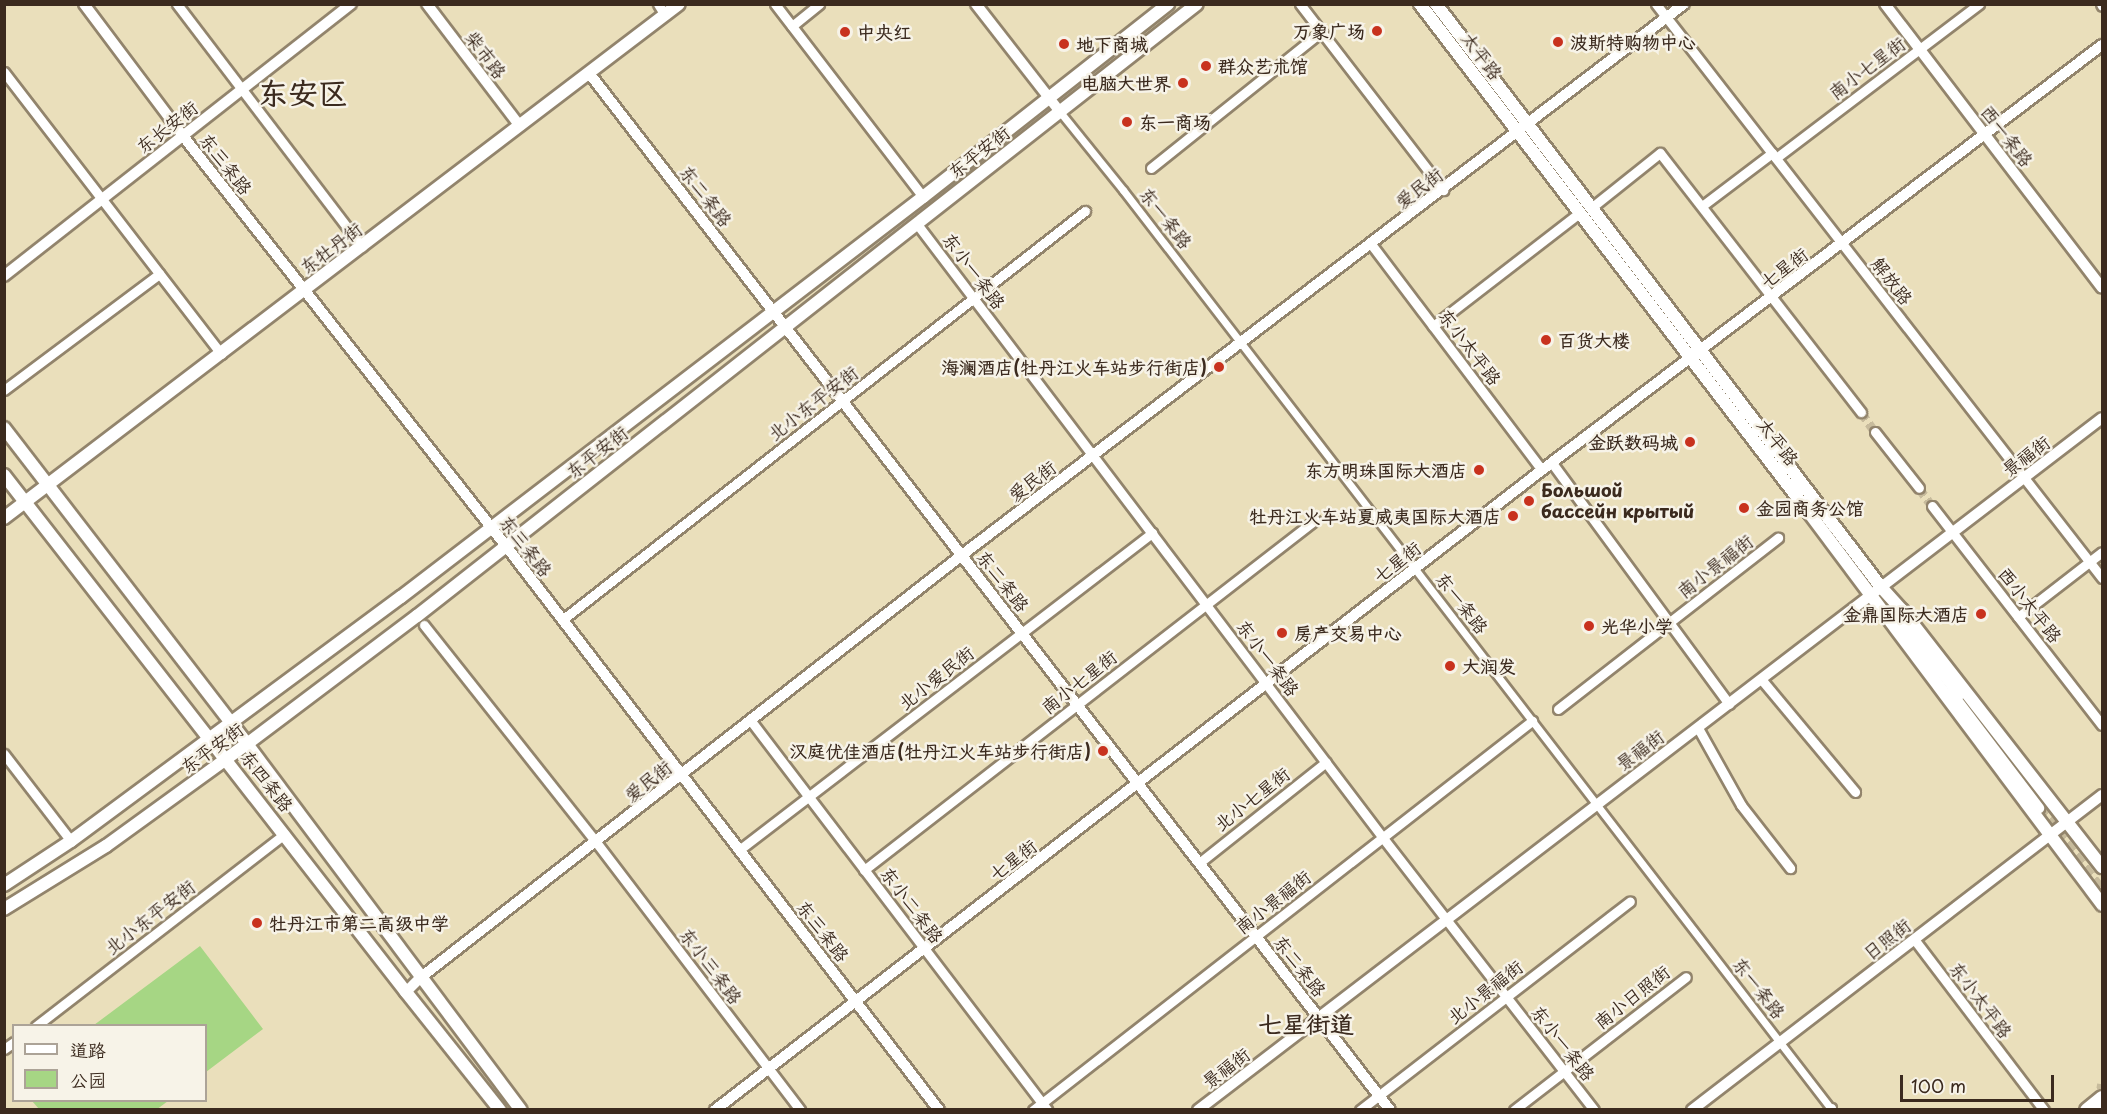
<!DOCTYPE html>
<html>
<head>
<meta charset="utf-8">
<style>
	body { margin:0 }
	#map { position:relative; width:2107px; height:1114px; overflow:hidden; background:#eadfbb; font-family:"Playpen Sans","LXGW WenKai TC",sans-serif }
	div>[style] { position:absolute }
	.green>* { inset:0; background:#a6d684 }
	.minor-tunnel>* { height:9px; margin-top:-4.5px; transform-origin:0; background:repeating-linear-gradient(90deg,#c7bb9c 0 9px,transparent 0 13.5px) }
	.tertiary-tunnel>* { height:10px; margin-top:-5px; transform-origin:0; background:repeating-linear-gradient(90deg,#c7bb9c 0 10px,transparent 0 15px) }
	.roads { filter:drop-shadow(2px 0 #92846c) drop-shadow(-2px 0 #92846c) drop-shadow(0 2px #92846c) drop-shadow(0 -2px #92846c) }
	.pedestrian>* { height:7px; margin:-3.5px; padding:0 3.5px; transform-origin:3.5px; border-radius:3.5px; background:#fff }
	.minor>* { height:9px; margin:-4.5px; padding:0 4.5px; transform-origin:4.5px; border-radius:4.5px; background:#fff }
	.tertiary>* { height:10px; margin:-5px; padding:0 5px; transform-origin:5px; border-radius:5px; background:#fff }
	.secondary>* { height:12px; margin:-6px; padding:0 6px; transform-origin:6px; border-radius:6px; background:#fff }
	.trunk>* { height:15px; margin:-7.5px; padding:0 7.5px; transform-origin:7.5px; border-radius:7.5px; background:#fff }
	.dots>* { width:16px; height:16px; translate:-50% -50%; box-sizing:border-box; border:3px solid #f7f3e8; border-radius:50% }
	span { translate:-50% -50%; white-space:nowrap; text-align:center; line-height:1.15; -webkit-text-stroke:5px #f7f3e8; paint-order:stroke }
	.poi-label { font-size:18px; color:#3b2a1e; font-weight:700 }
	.right { translate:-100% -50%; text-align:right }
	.left { translate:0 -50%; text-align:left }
	.street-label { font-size:18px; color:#3b2a1e }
	.district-label { font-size:24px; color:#3b2a1e; font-weight:700 }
	.town-label { font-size:30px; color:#3b2a1e; font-weight:700 }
	.frame { position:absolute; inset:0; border:6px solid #3b2a1e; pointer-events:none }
	.legend { position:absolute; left:12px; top:1024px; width:195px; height:78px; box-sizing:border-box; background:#f7f3e8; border:2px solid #aca397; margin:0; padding:8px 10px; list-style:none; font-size:18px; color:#3b2a1e }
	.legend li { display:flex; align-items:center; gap:12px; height:30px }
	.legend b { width:30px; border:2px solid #aca397 }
	.scale { position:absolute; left:1900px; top:1075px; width:154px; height:27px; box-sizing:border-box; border:3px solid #3b2a1e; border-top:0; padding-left:8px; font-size:18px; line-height:21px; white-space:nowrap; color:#3b2a1e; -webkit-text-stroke:4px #f7f3e8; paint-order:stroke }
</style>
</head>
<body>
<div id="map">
	<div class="green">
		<div style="clip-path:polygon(200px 946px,263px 1029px,206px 1072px,206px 1026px,94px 1025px)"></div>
		<div style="clip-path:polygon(32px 1101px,168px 1101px,156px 1110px,39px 1109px)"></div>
	</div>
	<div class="minor-tunnel">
		<div style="left:1861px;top:412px;width:24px;rotate:55deg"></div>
		<div style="left:1919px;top:488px;width:22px;rotate:54deg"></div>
	</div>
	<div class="tertiary-tunnel">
		<div style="left:2039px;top:808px;width:103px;rotate:52.5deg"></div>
		<div style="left:2099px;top:1104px;width:20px;rotate:-81deg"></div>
	</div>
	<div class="roads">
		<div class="pedestrian">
			<div style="left:1060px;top:112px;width:100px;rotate:51.1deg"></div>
			<div style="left:1123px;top:190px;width:1161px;rotate:52.38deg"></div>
		</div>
		<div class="minor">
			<div style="left:177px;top:4px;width:305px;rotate:52.7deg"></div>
			<div style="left:658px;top:4px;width:13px;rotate:58deg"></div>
			<div style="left:775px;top:4px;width:243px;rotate:52.5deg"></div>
			<div style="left:1300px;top:4px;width:235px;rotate:52.4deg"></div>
			<div style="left:1656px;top:4px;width:727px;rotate:52.15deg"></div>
			<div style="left:2101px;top:4px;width:2px;rotate:63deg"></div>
			<div style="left:792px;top:26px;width:35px;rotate:-39deg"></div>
			<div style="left:4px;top:72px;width:356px;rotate:52.4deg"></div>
			<div style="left:1776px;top:158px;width:255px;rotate:-37.2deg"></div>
			<div style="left:1151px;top:168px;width:218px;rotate:-38.7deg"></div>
			<div style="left:1702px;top:206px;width:88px;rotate:-37.1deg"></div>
			<div style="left:1591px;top:208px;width:88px;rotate:-38.6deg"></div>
			<div style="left:1660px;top:153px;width:328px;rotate:52.2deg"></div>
			<div style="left:917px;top:224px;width:771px;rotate:52.8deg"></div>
			<div style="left:1383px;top:838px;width:344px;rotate:52.2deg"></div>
			<div style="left:1371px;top:244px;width:283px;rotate:52.9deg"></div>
			<div style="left:1433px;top:326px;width:185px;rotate:-37.7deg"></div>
			<div style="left:4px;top:390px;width:194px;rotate:-36.8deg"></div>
			<div style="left:1875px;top:432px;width:71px;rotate:51.8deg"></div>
			<div style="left:1552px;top:463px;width:299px;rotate:53.7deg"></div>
			<div style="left:1932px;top:506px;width:277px;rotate:52.2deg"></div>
			<div style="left:2018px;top:617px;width:106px;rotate:-37.7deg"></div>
			<div style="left:562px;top:620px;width:664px;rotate:-38.03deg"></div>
			<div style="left:424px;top:625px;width:277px;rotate:51.6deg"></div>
			<div style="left:596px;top:842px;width:337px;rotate:52.7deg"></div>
			<div style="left:1761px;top:679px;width:147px;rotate:50.2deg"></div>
			<div style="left:1558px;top:709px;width:279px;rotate:-37.9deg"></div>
			<div style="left:751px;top:721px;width:489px;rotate:52.7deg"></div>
			<div style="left:1698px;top:728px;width:88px;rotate:60.8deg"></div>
			<div style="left:1741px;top:805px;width:80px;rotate:52.1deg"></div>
			<div style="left:4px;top:754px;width:110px;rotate:52.4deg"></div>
			<div style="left:739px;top:850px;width:521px;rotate:-37.51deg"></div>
			<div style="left:1199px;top:863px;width:162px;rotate:-38.5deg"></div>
			<div style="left:864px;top:870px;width:571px;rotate:-37.81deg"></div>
			<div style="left:1914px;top:939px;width:215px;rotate:52.8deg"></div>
			<div style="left:36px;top:1026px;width:314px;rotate:-37.7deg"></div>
			<div style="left:4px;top:1049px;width:12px;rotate:-35deg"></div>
			<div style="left:1033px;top:1110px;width:633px;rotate:-37.94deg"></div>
			<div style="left:1360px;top:1110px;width:341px;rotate:-37.7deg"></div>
			<div style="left:1514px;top:1110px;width:217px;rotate:-37.7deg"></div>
			<div style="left:1829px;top:1110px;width:3px;rotate:-45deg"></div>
		</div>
		<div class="tertiary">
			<div style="left:84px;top:4px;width:165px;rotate:53.1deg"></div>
			<div style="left:183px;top:136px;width:522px;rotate:51.77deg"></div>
			<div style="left:506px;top:546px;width:711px;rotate:52.49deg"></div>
			<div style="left:427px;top:4px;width:153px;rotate:52.7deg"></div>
			<div style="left:976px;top:4px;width:137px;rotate:52.1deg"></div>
			<div style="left:1885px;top:4px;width:357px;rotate:52.6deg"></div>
			<div style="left:589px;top:73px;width:1310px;rotate:52.32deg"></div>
			<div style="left:4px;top:276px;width:441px;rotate:-38.1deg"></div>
			<div style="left:1899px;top:610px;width:17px;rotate:69deg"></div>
			<div style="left:1905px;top:626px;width:88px;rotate:52deg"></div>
			<div style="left:1951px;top:692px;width:146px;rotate:52.8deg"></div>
			<div style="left:406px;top:992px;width:20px;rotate:-45deg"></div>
			<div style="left:420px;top:978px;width:688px;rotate:-37.97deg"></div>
			<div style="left:962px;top:555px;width:908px;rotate:-37.35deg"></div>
			<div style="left:715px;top:1110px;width:1046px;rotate:-37.74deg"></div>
			<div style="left:1542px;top:470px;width:703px;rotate:-37.2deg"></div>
			<div style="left:1198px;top:1110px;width:1138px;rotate:-37.43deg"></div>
			<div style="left:1692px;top:1110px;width:517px;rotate:-37.53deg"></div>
		</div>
		<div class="secondary">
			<div style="left:1420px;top:4px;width:642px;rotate:52.59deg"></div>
			<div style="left:1810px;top:514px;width:488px;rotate:53.2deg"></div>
			<div style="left:1436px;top:4px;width:733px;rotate:52.65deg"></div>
			<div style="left:1881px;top:587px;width:31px;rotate:48deg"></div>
			<div style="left:1902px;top:610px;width:326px;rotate:52.1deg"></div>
			<div style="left:4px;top:428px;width:399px;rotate:52.4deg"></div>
			<div style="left:247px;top:744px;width:457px;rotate:53.2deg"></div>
			<div style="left:4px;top:475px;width:655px;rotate:52.13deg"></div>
			<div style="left:406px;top:992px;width:151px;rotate:51.5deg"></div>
			<div style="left:4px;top:518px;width:848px;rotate:-37.29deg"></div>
			<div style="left:4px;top:885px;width:80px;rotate:-33.3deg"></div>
			<div style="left:71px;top:841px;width:410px;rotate:-36.5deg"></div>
			<div style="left:401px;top:597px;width:658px;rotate:-37.46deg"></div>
			<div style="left:923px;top:197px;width:312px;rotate:-38.2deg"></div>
			<div style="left:4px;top:909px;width:120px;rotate:-31.7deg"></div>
			<div style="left:106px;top:846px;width:174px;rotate:-35.9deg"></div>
			<div style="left:247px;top:744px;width:213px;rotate:-37deg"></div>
			<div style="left:417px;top:616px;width:991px;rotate:-38.12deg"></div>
		</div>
		<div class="trunk">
			<div style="left:2087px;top:1110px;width:19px;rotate:-39deg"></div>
		</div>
	</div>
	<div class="dots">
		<div style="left:1377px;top:31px;background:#c8321e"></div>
		<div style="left:845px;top:32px;background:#c8321e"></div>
		<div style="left:1558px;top:42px;background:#c8321e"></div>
		<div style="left:1064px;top:44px;background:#c8321e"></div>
		<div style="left:1206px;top:66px;background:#c8321e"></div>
		<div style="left:1183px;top:83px;background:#c8321e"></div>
		<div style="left:1127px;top:122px;background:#c8321e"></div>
		<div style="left:1546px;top:340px;background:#c8321e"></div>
		<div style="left:1219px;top:367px;background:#c8321e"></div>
		<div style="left:1690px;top:442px;background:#c8321e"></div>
		<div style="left:1479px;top:470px;background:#c8321e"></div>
		<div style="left:1529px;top:501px;background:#c8321e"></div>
		<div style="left:1744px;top:508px;background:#c8321e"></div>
		<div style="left:1513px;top:516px;background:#c8321e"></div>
		<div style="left:1981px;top:614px;background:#c8321e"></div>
		<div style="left:1589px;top:626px;background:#c8321e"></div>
		<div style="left:1282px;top:633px;background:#c8321e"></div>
		<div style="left:1450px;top:666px;background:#c8321e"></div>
		<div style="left:1103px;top:751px;background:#c8321e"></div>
		<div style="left:257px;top:923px;background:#c8321e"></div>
	</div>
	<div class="poi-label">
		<span class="right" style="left:1365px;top:31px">万象广场</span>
		<span class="left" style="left:857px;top:32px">中央红</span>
		<span class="left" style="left:1570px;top:42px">波斯特购物中心</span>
		<span class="left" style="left:1076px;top:44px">地下商城</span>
		<span class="left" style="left:1218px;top:66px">群众艺术馆</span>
		<span class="right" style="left:1171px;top:83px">电脑大世界</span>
		<span class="left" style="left:1139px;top:122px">东一商场</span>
		<span class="left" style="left:1558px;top:340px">百货大楼</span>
		<span class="right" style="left:1207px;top:367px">海澜酒店(牡丹江火车站步行街店)</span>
		<span class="right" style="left:1678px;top:442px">金跃数码城</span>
		<span class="right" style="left:1467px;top:470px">东方明珠国际大酒店</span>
		<span class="left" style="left:1541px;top:501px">Большой<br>бассейн крытый</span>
		<span class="left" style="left:1756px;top:508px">金园商务公馆</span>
		<span class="right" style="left:1501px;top:516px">牡丹江火车站夏威夷国际大酒店</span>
		<span class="right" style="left:1969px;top:614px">金鼎国际大酒店</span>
		<span class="left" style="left:1601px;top:626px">光华小学</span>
		<span class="left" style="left:1294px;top:633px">房产交易中心</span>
		<span class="left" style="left:1462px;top:666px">大润发</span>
		<span class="right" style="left:1091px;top:751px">汉庭优佳酒店(牡丹江火车站步行街店)</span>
		<span class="left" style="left:269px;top:923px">牡丹江市第二高级中学</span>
	</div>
	<div class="street-label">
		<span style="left:486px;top:55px;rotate:53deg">柴市路</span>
		<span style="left:1482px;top:56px;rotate:53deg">太平路</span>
		<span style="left:1867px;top:68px;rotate:-37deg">南小七星街</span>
		<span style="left:167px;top:127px;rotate:-38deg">东长安街</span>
		<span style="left:2007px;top:136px;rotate:52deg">西一条路</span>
		<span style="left:979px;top:152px;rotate:-38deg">东平安街</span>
		<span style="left:226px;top:164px;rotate:52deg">东三条路</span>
		<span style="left:1419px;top:188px;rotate:-37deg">爱民街</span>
		<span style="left:706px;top:196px;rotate:52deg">东二条路</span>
		<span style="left:1166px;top:218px;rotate:52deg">东一条路</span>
		<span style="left:331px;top:248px;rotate:-37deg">东牡丹街</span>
		<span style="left:1784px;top:268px;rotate:-37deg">七星街</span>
		<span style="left:974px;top:271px;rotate:53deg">东小一条路</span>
		<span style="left:1892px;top:281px;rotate:52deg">解放路</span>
		<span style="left:1470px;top:347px;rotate:53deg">东小太平路</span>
		<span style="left:813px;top:403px;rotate:-38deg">北小东平安街</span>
		<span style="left:1778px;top:442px;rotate:52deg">太平路</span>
		<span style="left:597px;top:452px;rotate:-38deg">东平安街</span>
		<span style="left:2026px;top:456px;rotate:-37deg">景福街</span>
		<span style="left:1032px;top:481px;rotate:-37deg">爱民街</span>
		<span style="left:526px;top:546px;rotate:52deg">东三条路</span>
		<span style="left:1397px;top:562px;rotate:-38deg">七星街</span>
		<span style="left:1715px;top:566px;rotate:-38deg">南小景福街</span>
		<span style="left:1003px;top:581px;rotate:52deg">东二条路</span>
		<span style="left:1462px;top:603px;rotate:52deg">东一条路</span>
		<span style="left:2030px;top:605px;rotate:52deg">西小太平路</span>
		<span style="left:1268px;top:658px;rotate:53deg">东小一条路</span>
		<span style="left:936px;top:678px;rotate:-38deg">北小爱民街</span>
		<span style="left:1079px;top:682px;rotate:-38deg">南小七星街</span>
		<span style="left:212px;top:748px;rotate:-36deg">东平安街</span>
		<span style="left:1640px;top:750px;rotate:-37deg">景福街</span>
		<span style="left:267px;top:781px;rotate:52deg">东四条路</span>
		<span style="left:648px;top:781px;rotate:-38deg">爱民街</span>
		<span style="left:1252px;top:799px;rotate:-38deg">北小七星街</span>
		<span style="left:1013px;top:860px;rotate:-38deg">七星街</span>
		<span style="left:1273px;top:902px;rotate:-38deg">南小景福街</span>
		<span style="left:912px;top:905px;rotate:53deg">东小二条路</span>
		<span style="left:150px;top:917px;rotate:-38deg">北小东平安街</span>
		<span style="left:823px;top:931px;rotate:52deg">东三条路</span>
		<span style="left:1887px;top:939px;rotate:-38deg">日照街</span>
		<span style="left:711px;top:966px;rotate:53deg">东小三条路</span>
		<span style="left:1300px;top:966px;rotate:52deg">东二条路</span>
		<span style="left:1759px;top:988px;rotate:52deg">东一条路</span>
		<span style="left:1485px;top:992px;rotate:-38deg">北小景福街</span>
		<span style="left:1632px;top:997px;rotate:-38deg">南小日照街</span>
		<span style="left:1981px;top:1000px;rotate:53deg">东小太平路</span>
		<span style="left:1563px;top:1043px;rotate:52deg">东小一条路</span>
		<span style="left:1226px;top:1068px;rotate:-37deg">景福街</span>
	</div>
	<div class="district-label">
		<span style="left:1306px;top:1024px">七星街道</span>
	</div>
	<div class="town-label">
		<span style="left:303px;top:92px">东安区</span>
	</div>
	<div class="frame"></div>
	<ul class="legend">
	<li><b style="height:8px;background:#fff"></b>道路</li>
	<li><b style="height:16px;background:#a6d684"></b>公园</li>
	</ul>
	<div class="scale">100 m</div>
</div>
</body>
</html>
